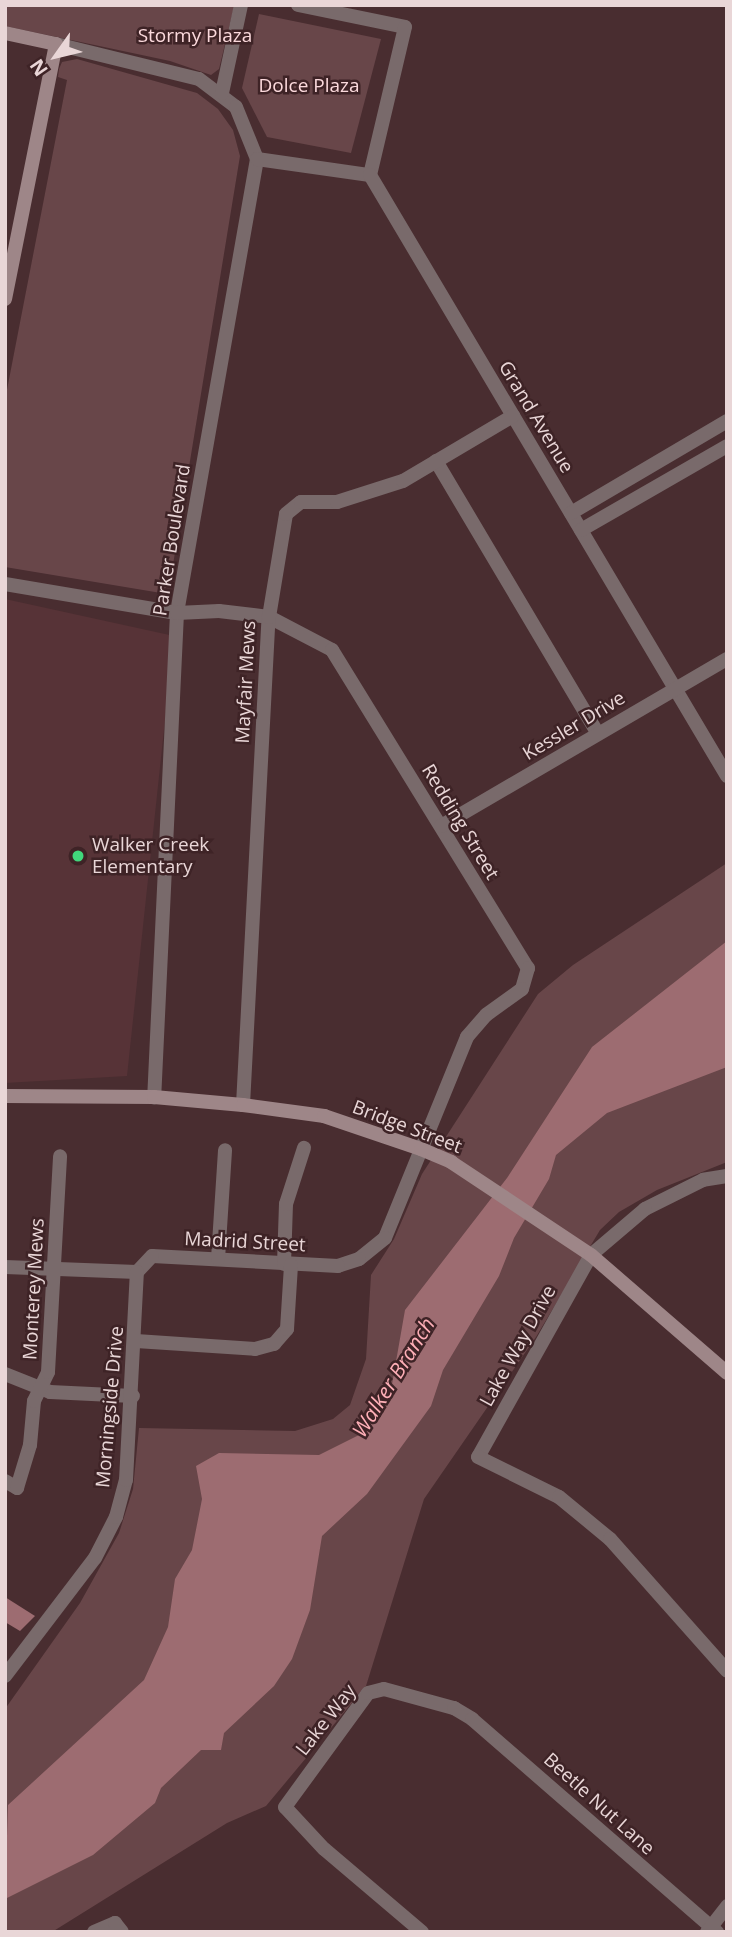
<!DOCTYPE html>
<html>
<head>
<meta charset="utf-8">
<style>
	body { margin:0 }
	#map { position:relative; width:732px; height:1937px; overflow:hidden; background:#492d30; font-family:"Open Sans",sans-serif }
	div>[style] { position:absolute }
	.built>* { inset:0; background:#573337 }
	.green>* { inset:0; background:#684649 }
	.water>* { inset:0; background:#9d6c71 }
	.street>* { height:14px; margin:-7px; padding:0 7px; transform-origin:7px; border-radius:7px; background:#796a6b }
	.secondary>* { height:14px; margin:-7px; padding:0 7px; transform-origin:7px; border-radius:7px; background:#9e8688 }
	.dots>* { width:19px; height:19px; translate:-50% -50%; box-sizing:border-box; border:4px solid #3e2326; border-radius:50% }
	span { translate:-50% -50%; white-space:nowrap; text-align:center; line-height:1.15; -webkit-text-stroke:5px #3e2326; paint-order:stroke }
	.park-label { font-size:19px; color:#fbd9dc }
	.street-label { font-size:19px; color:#e9d6d7 }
	.poi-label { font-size:19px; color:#e9d6d7 }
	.left { translate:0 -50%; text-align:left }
	.water-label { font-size:21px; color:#feafb7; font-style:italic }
	.frame { position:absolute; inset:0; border:7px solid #e9d6d7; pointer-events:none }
	.north { position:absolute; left:21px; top:21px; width:70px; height:70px; -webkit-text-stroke:5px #3e2326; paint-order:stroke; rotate:236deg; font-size:19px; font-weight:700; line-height:28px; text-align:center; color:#e9d6d7 }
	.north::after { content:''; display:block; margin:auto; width:24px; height:32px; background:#e9d6d7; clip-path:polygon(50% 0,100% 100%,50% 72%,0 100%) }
</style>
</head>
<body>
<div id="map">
	<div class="built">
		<div style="clip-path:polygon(5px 599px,174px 636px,127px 1076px,5px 1083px)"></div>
	</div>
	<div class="green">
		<div style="clip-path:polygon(5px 5px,233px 5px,234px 7px,219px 69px,211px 75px,170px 61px,5px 26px)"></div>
		<div style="clip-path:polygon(259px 14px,381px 39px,351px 153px,267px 137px,242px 88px)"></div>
		<div style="clip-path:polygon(77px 59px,197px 93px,218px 109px,233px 130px,240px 156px,170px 583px,161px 593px,5px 567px,5px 400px,67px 80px,58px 77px,59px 69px,62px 62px)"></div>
		<div style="clip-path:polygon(727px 863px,727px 1162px,657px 1190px,619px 1212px,600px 1230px,536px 1337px,424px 1499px,366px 1686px,266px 1806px,227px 1823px,52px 1932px,5px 1932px,5px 1709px,80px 1603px,119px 1533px,133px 1489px,139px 1428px,295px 1431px,333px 1419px,350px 1405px,366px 1359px,371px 1275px,394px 1239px,422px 1174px,538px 994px,573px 965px)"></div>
	</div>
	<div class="water">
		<div style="clip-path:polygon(727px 941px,727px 1067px,607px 1113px,556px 1155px,549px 1179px,514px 1238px,499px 1276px,443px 1370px,431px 1406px,367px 1494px,322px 1536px,310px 1610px,292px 1659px,274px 1686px,224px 1733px,221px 1750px,201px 1750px,161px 1788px,155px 1803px,93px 1855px,5px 1899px,8px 1805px,144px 1680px,168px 1627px,175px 1579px,192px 1550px,202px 1499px,196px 1466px,219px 1453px,319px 1455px,361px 1434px,391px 1390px,405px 1310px,507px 1178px,592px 1047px)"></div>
		<div style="clip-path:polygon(5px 1597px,35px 1616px,20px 1631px,5px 1622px)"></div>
	</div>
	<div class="street">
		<div style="left:298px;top:5px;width:109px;rotate:11.6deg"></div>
		<div style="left:405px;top:27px;width:152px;rotate:103.3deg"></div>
		<div style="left:56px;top:44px;width:147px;rotate:13.8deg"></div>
		<div style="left:199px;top:79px;width:46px;rotate:37.1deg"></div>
		<div style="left:236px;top:107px;width:56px;rotate:68deg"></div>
		<div style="left:257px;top:159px;width:461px;rotate:100deg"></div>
		<div style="left:177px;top:613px;width:485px;rotate:92.7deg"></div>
		<div style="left:222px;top:93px;width:90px;rotate:-77.8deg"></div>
		<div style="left:257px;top:159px;width:114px;rotate:8.1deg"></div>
		<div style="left:370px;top:175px;width:699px;rotate:59.29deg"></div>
		<div style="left:436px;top:461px;width:317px;rotate:59.3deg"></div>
		<div style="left:571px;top:513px;width:181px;rotate:-30.5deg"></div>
		<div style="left:581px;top:530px;width:168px;rotate:-29.9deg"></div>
		<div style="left:5px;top:584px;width:174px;rotate:9.6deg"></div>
		<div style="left:177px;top:613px;width:42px;rotate:-2.7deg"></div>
		<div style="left:219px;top:611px;width:50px;rotate:6.8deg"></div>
		<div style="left:269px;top:617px;width:71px;rotate:27.6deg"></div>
		<div style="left:332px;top:650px;width:374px;rotate:58.4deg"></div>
		<div style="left:528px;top:968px;width:22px;rotate:106deg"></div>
		<div style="left:522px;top:989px;width:44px;rotate:144.2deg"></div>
		<div style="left:486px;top:1015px;width:29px;rotate:131deg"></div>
		<div style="left:467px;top:1037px;width:217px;rotate:112.2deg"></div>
		<div style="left:385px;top:1238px;width:33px;rotate:141deg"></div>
		<div style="left:359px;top:1259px;width:22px;rotate:162deg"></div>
		<div style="left:338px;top:1266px;width:186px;rotate:-176.9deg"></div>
		<div style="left:152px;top:1256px;width:22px;rotate:133deg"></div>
		<div style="left:137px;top:1272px;width:132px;rotate:-177.8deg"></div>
		<div style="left:441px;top:826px;width:331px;rotate:-30.3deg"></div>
		<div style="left:243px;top:1105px;width:489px;rotate:-87deg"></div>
		<div style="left:269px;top:617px;width:104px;rotate:-80.6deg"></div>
		<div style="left:286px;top:514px;width:19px;rotate:-39deg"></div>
		<div style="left:301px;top:502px;width:36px"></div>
		<div style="left:337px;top:502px;width:69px;rotate:-17.7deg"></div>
		<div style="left:403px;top:481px;width:128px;rotate:-30.6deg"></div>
		<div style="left:727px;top:1176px;width:24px;rotate:171deg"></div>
		<div style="left:703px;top:1180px;width:65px;rotate:153.4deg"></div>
		<div style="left:645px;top:1209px;width:71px;rotate:139.6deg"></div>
		<div style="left:591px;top:1255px;width:231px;rotate:119.2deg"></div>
		<div style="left:478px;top:1457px;width:90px;rotate:26.3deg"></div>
		<div style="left:559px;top:1497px;width:66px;rotate:39.5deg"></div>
		<div style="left:610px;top:1539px;width:176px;rotate:48.4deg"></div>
		<div style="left:218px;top:1259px;width:109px;rotate:-86.3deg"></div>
		<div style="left:284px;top:1264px;width:60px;rotate:-88.1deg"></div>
		<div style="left:286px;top:1204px;width:59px;rotate:-72.2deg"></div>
		<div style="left:136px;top:1341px;width:119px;rotate:3.8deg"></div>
		<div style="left:255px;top:1349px;width:20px;rotate:-15deg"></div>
		<div style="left:274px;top:1344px;width:20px;rotate:-49deg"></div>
		<div style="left:287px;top:1329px;width:64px;rotate:-86.4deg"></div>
		<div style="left:5px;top:1374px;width:48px;rotate:21.8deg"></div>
		<div style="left:50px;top:1392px;width:83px;rotate:2.8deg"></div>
		<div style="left:5px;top:1481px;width:14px;rotate:30deg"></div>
		<div style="left:17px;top:1488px;width:45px;rotate:-73.2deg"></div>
		<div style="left:30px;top:1445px;width:44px;rotate:-84.8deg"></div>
		<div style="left:34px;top:1401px;width:32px;rotate:-64deg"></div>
		<div style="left:48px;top:1372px;width:216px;rotate:-86.8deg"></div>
		<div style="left:5px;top:1676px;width:148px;rotate:-52.7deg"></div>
		<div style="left:95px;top:1558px;width:46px;rotate:-62.9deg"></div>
		<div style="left:116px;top:1517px;width:38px;rotate:-75deg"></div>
		<div style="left:126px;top:1480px;width:208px;rotate:-87deg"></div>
		<div style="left:94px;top:1932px;width:23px;rotate:-23deg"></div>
		<div style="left:115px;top:1923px;width:11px;rotate:52deg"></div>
		<div style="left:422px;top:1932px;width:128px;rotate:-139.7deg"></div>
		<div style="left:324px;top:1849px;width:57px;rotate:-132.9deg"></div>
		<div style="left:285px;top:1807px;width:141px;rotate:-53.9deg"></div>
		<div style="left:368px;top:1693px;width:16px;rotate:-14deg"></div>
		<div style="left:384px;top:1689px;width:73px;rotate:15.2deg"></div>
		<div style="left:454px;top:1708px;width:21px;rotate:31deg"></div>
		<div style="left:472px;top:1719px;width:325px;rotate:41deg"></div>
		<div style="left:707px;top:1932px;width:33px;rotate:-52deg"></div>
	</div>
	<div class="secondary">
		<div style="left:5px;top:33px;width:52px;rotate:12.2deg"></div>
		<div style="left:56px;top:44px;width:260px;rotate:101.3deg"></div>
		<div style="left:5px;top:1096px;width:149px;rotate:0.4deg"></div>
		<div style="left:154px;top:1097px;width:89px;rotate:5.1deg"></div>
		<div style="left:243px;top:1105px;width:82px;rotate:7.7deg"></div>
		<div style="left:324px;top:1116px;width:102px;rotate:18.8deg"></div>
		<div style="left:421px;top:1149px;width:33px;rotate:23deg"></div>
		<div style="left:451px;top:1162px;width:168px;rotate:33.6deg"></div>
		<div style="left:591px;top:1255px;width:180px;rotate:40.9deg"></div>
	</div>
	<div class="dots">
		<div style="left:78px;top:856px;background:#41d77c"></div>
	</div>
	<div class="park-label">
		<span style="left:195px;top:36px">Stormy Plaza</span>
		<span style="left:309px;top:86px">Dolce Plaza</span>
	</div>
	<div class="street-label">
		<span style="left:536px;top:417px;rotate:59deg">Grand Avenue</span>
		<span style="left:172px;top:540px;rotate:-81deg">Parker Boulevard</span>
		<span style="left:246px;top:682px;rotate:-87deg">Mayfair Mews</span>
		<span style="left:574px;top:726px;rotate:-31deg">Kessler Drive</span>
		<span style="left:460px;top:822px;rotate:59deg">Redding Street</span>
		<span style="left:407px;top:1127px;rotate:21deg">Bridge Street</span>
		<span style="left:245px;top:1242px;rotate:3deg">Madrid Street</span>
		<span style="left:34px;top:1289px;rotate:-87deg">Monterey Mews</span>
		<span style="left:518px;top:1346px;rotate:-61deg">Lake Way Drive</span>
		<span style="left:110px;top:1407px;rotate:-85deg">Morningside Drive</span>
		<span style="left:326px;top:1720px;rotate:-52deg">Lake Way</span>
		<span style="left:599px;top:1804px;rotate:42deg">Beetle Nut Lane</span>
	</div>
	<div class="poi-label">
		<span class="left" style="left:92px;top:856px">Walker Creek<br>Elementary</span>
	</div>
	<div class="water-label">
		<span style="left:393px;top:1377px;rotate:-58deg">Walker Branch</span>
	</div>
	<div class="frame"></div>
	<div class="north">N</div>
</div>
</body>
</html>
